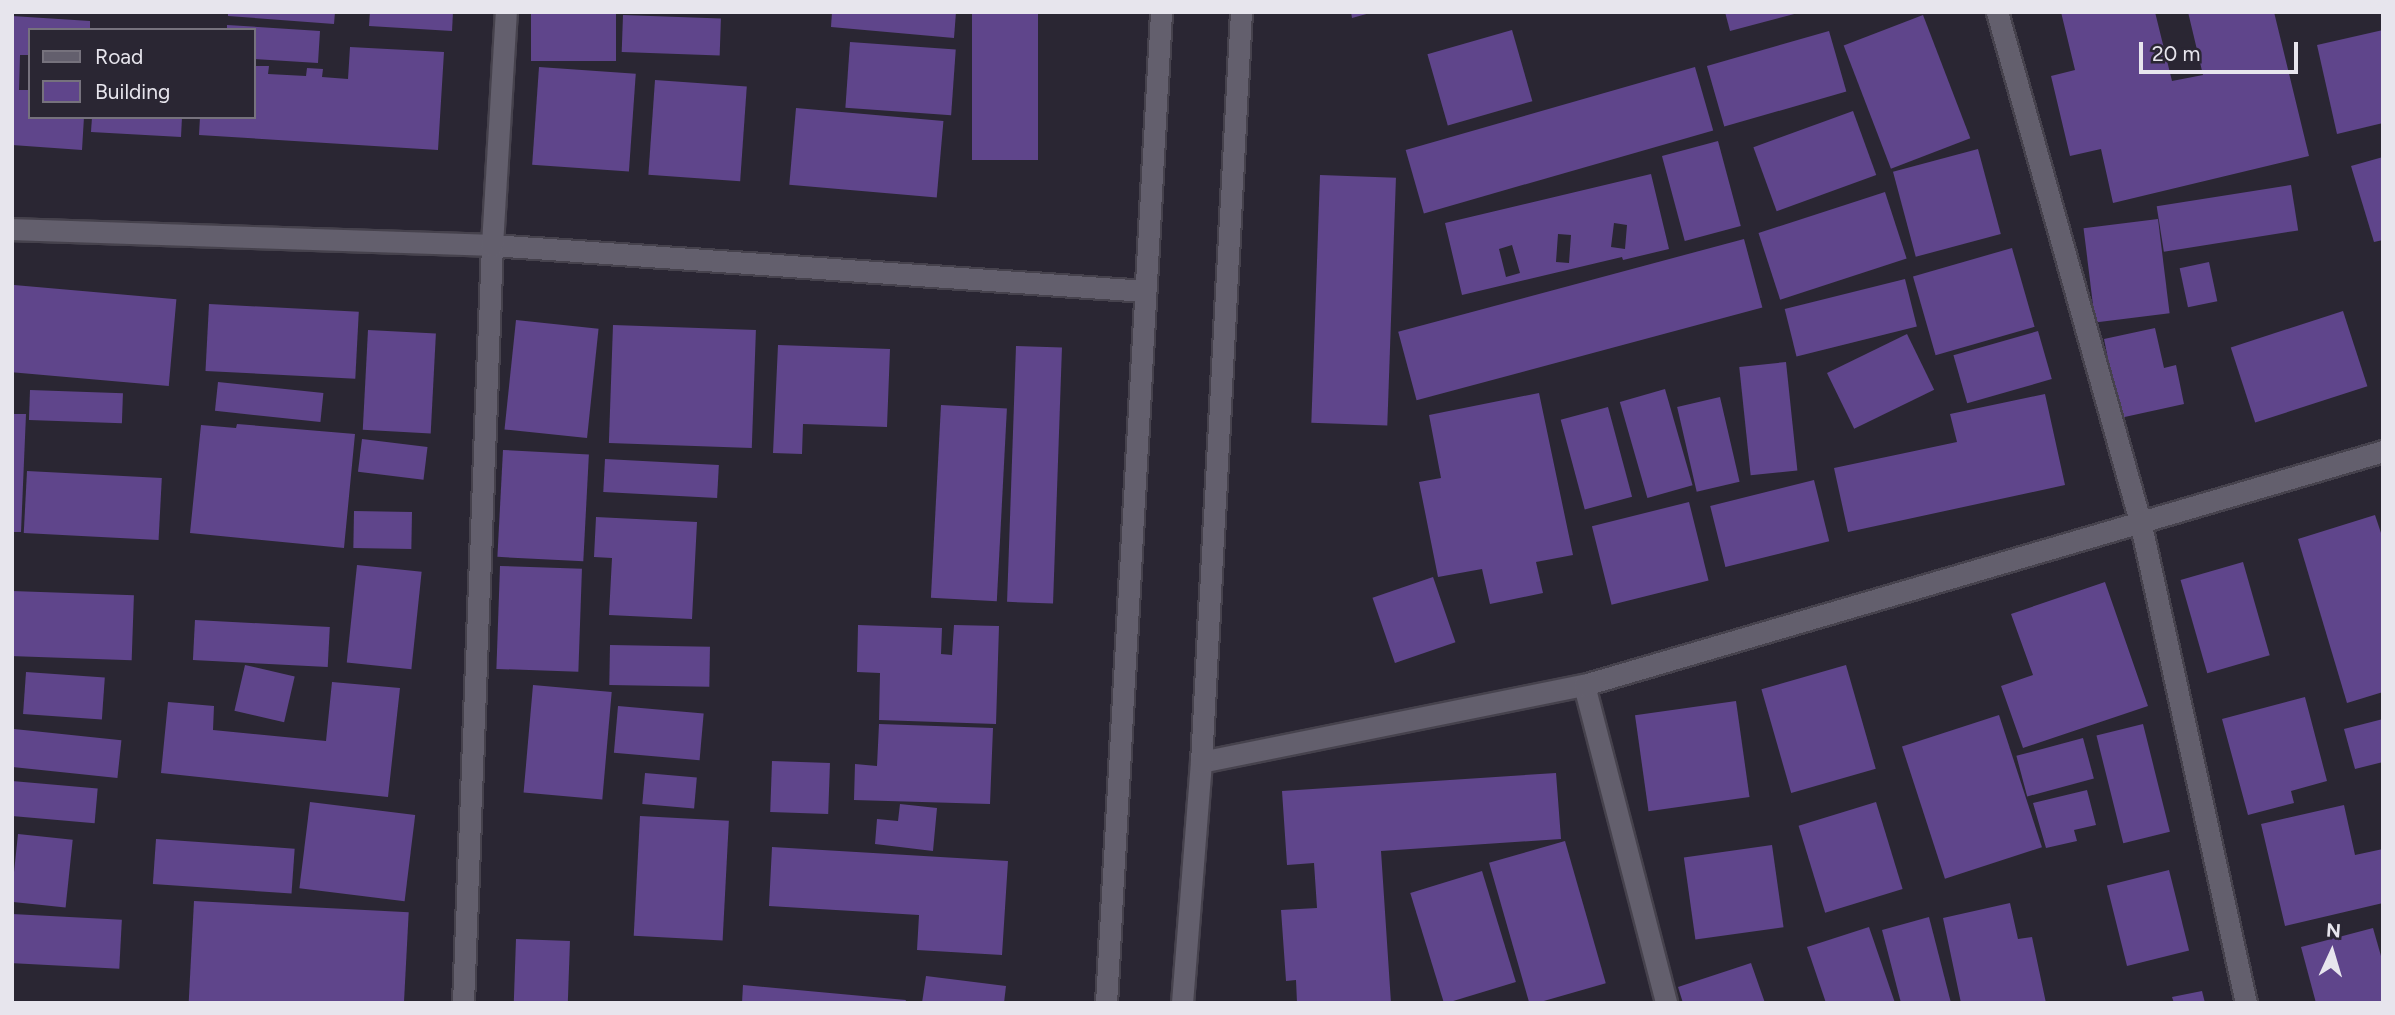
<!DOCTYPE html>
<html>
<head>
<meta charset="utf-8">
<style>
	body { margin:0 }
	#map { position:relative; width:2395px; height:1015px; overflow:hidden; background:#2a2633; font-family:Figtree,sans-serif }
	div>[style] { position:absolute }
	.building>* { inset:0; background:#5f458b; transform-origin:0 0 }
	.roads { filter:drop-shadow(2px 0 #46424d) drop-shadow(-2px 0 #46424d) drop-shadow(0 2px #46424d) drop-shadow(0 -2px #46424d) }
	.street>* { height:21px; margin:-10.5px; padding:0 10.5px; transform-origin:10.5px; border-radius:10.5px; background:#635f6d }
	span { translate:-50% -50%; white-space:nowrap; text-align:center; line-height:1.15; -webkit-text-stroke:6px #2a2633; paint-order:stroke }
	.frame { position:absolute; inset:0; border:14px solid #e7e5ed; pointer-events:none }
	.legend { position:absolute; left:28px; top:28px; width:228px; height:91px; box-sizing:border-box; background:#2a2633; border:2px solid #76727d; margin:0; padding:9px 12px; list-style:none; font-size:21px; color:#e7e5ed }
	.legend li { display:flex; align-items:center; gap:14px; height:35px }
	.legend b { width:35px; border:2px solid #76727d }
	.north { position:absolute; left:2297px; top:917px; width:70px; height:70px; -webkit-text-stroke:5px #2a2633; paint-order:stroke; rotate:4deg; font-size:19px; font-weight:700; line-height:28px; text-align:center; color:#e7e5ed }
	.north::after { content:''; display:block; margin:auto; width:24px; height:32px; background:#e7e5ed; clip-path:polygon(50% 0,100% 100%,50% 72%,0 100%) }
	.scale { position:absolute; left:2139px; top:42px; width:159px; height:32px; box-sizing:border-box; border:4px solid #e7e5ed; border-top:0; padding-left:9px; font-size:21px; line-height:24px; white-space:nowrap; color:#e7e5ed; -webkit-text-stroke:5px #2a2633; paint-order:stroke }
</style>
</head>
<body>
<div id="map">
	<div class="building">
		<div style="clip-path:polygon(228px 12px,335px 12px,334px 24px,228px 16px)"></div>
		<div style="clip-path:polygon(370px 12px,453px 12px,452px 31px,369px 26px)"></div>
		<div style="left:531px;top:12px;width:85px;height:49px"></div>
		<div style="clip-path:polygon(832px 12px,956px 12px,954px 38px,831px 27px)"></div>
		<div style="left:972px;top:12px;width:66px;height:148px"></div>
		<div style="clip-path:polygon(1351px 12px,1370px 12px,1370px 13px,1352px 18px)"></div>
		<div style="clip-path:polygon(1725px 12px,1798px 12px,1798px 13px,1730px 31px)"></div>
		<div style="clip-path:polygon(2061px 12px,2155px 12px,2172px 81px,2203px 75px,2188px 12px,2274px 12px,2309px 156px,2113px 203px,2101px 149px,2070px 156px,2051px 76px,2075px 70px)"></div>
		<div style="left:623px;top:15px;width:98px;height:37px;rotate:2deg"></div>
		<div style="left:1923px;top:15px;width:132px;height:85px;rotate:69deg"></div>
		<div style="clip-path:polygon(12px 16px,90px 21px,90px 30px,30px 30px,30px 55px,20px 55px,19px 90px,30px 90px,30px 117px,84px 117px,82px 150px,12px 145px)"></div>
		<div style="clip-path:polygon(227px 25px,320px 31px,318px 63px,254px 59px,254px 30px,227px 30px)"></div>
		<div style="left:1512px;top:30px;width:74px;height:88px;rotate:74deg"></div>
		<div style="clip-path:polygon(2383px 30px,2383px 123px,2337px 134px,2317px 45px)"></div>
		<div style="left:1829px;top:31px;width:63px;height:127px;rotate:74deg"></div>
		<div style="left:850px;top:42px;width:106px;height:66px;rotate:4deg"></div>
		<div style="clip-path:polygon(350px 47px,444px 52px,438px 150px,199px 135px,200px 117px,254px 117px,254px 66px,269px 66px,268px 74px,306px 76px,307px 68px,323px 69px,322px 77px,348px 79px)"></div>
		<div style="left:539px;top:67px;width:97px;height:98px;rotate:4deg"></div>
		<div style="left:1695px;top:67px;width:66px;height:301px;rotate:74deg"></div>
		<div style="left:655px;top:80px;width:92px;height:95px;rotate:4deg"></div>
		<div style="left:796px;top:108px;width:148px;height:77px;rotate:5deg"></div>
		<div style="left:1853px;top:111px;width:68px;height:106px;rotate:70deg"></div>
		<div style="clip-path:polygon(92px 117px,182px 117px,181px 137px,91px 132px)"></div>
		<div style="left:1718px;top:141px;width:88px;height:58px;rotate:75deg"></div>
		<div style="left:1978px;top:149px;width:88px;height:88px;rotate:75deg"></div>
		<div style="clip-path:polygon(2383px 157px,2383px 240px,2374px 242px,2351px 166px)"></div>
		<div style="clip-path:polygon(evenodd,1651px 174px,1669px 249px,1623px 260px,1622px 257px,1462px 295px,1445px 223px,1651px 174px,1614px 223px,1627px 225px,1625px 249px,1611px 247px,1614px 223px,1651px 174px,1558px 234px,1571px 235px,1569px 263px,1556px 262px,1558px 234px,1651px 174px,1512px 245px,1520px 273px,1506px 277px,1499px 249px,1512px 245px)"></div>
		<div style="left:1320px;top:175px;width:76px;height:248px;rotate:2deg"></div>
		<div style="left:2291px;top:185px;width:46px;height:136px;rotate:81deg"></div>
		<div style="left:1885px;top:192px;width:70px;height:133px;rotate:72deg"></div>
		<div style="left:2158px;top:219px;width:95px;height:75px;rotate:83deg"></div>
		<div style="left:1744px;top:239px;width:71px;height:358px;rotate:75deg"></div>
		<div style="left:2012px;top:248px;width:82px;height:103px;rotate:74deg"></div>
		<div style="left:2209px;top:262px;width:40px;height:30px;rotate:78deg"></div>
		<div style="left:1905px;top:279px;width:49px;height:124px;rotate:76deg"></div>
		<div style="left:14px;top:285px;width:163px;height:87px;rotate:5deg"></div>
		<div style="left:209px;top:304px;width:150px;height:67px;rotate:3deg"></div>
		<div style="left:2343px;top:311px;width:79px;height:118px;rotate:72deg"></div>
		<div style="left:516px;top:320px;width:83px;height:110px;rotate:6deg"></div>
		<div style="left:613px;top:325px;width:143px;height:118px;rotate:2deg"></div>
		<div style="clip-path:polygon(2155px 328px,2164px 368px,2176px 365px,2184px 404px,2120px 418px,2104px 339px)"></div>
		<div style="left:368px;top:330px;width:68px;height:100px;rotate:3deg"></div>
		<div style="left:2038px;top:331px;width:50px;height:88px;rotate:74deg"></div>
		<div style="left:1907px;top:334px;width:62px;height:89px;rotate:64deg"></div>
		<div style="clip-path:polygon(778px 345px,890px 349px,887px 427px,803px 424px,802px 454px,773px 453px)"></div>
		<div style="left:1016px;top:346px;width:46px;height:256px;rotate:2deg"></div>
		<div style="left:1786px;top:362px;width:109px;height:47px;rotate:84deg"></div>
		<div style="left:218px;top:382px;width:106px;height:29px;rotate:6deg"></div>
		<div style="left:1665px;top:389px;width:100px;height:47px;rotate:74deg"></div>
		<div style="left:30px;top:390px;width:93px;height:30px;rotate:2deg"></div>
		<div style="clip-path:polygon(1539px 393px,1573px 555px,1536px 562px,1543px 593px,1490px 604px,1482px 569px,1438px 577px,1419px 482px,1441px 478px,1429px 415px)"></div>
		<div style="clip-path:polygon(2045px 394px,2065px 485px,1848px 532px,1834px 468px,1957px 442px,1950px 414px)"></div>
		<div style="left:1720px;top:397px;width:87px;height:44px;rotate:77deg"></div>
		<div style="left:941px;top:405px;width:66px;height:193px;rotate:3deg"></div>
		<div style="left:1608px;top:407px;width:93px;height:49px;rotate:75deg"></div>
		<div style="clip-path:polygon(12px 414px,26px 414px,21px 532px,12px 532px)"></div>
		<div style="clip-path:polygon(237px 424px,355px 434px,344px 548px,190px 533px,201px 425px,236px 428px)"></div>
		<div style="left:362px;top:439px;width:66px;height:33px;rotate:7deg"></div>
		<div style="left:503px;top:450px;width:86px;height:107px;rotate:3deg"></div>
		<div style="left:605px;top:459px;width:114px;height:33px;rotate:3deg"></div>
		<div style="left:27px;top:471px;width:135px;height:62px;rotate:3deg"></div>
		<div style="left:1814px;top:480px;width:63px;height:107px;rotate:76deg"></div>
		<div style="left:1689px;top:502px;width:81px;height:100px;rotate:76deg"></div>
		<div style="left:354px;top:511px;width:58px;height:37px;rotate:1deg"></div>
		<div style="clip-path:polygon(2375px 515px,2383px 539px,2383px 692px,2347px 703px,2298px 539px)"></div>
		<div style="clip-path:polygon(596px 517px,697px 522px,692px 619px,609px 615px,612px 558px,594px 557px)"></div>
		<div style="left:2243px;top:562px;width:97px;height:65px;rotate:74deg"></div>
		<div style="left:357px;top:565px;width:65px;height:98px;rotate:6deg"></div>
		<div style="left:500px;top:566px;width:82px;height:103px;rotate:2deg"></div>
		<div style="left:1433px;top:577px;width:69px;height:64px;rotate:71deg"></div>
		<div style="clip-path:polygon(2105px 582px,2148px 706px,2023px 748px,2001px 686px,2033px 675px,2011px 614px)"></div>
		<div style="left:12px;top:591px;width:122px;height:65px;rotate:2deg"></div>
		<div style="left:195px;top:620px;width:135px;height:40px;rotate:3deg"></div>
		<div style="clip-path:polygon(858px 625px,942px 628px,941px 654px,952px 655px,954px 625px,999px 626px,996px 724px,879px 720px,880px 673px,857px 672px)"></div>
		<div style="left:610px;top:645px;width:100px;height:40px;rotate:1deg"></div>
		<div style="left:245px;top:665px;width:51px;height:47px;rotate:13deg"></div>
		<div style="left:1846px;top:665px;width:108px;height:88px;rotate:74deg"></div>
		<div style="left:26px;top:672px;width:79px;height:42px;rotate:4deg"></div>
		<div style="clip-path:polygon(332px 682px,400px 688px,388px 797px,161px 773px,168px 702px,214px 706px,213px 730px,326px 741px)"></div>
		<div style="left:533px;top:685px;width:79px;height:108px;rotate:5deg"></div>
		<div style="clip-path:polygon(2305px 697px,2327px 781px,2291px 791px,2294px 803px,2248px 815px,2222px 719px)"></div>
		<div style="left:1736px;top:701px;width:97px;height:102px;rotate:82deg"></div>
		<div style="left:618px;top:706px;width:86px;height:47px;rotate:5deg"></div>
		<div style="left:1999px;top:715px;width:139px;height:102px;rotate:72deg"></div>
		<div style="clip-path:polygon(2383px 719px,2383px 762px,2355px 769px,2344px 729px)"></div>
		<div style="clip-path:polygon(879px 724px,993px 728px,990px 804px,854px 800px,855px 764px,877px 766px)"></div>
		<div style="left:2143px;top:724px;width:111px;height:48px;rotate:76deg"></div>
		<div style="left:14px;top:729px;width:108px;height:38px;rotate:6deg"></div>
		<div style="left:2083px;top:738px;width:42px;height:69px;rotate:75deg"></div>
		<div style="left:772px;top:761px;width:58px;height:51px;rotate:2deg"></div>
		<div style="left:645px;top:773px;width:52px;height:31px;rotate:5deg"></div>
		<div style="clip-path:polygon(1556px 773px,1561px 839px,1381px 851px,1391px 1003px,1297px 1003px,1296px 980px,1286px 981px,1281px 910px,1317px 908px,1314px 863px,1287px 865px,1282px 791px)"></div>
		<div style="left:12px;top:781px;width:86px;height:35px;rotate:5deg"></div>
		<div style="clip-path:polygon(2087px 790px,2096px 825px,2074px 830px,2077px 841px,2046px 848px,2033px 803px)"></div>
		<div style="left:310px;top:802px;width:106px;height:87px;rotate:7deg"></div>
		<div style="left:1876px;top:802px;width:91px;height:81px;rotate:73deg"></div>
		<div style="clip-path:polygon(900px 804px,937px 808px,933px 851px,875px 844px,877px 819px,898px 821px)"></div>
		<div style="clip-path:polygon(2344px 805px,2355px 855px,2383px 849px,2383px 903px,2285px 926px,2261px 824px)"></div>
		<div style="left:640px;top:816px;width:89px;height:120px;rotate:3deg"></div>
		<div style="left:18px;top:834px;width:55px;height:68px;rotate:6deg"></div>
		<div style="left:156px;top:839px;width:139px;height:45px;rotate:4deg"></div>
		<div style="left:1565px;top:841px;width:148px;height:79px;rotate:74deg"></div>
		<div style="left:1772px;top:845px;width:83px;height:89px;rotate:82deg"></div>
		<div style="clip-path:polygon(772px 847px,1008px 861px,1002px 955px,917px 950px,919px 915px,769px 906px)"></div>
		<div style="left:2169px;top:870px;width:83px;height:64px;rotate:76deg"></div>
		<div style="left:1482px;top:871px;width:116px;height:75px;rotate:73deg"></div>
		<div style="left:194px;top:901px;width:215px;height:102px;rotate:3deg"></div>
		<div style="clip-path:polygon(2010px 903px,2018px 939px,2032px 937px,2046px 1003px,1961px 1003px,1943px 918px)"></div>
		<div style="left:12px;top:914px;width:110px;height:49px;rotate:3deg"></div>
		<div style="clip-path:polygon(1929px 917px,1951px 1003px,1901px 1003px,1882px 930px)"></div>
		<div style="clip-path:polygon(1869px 927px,1895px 1003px,1826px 1003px,1807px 947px)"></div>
		<div style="clip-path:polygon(2373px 928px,2383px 963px,2383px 1003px,2316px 1003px,2301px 947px)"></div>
		<div style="left:516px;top:939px;width:54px;height:64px;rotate:2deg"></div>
		<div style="clip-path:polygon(1751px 963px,1765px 1003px,1683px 1003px,1678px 987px)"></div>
		<div style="clip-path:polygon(926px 976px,1006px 986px,1004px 1003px,922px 1003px)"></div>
		<div style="clip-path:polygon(743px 985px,906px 1000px,905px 1003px,742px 1003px)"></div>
		<div style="clip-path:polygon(2202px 991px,2205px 1003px,2174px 1003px,2172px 997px)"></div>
	</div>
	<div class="roads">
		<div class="street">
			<div style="left:1997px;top:12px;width:529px;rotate:74.31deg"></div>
			<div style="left:2140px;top:521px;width:494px;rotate:77.6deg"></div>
			<div style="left:12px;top:229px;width:480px;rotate:1.9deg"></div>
			<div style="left:492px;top:245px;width:655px;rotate:4.03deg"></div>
			<div style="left:1584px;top:685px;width:328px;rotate:75.5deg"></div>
			<div style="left:1201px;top:762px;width:391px;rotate:-11.4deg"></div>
			<div style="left:1584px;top:685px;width:833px;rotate:-16.32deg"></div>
			<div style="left:463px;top:1003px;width:759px;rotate:-87.81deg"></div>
			<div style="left:492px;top:245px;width:233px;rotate:-86.6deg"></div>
			<div style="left:1106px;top:1003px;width:993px;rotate:-86.82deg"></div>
			<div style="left:1182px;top:1003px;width:242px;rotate:-85.5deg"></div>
			<div style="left:1201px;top:762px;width:751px;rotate:-86.95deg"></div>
		</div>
	</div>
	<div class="frame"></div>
	<ul class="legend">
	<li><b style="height:9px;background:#635f6d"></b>Road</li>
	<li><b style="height:19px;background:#5f458b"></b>Building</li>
	</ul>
	<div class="north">N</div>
	<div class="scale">20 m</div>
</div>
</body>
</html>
